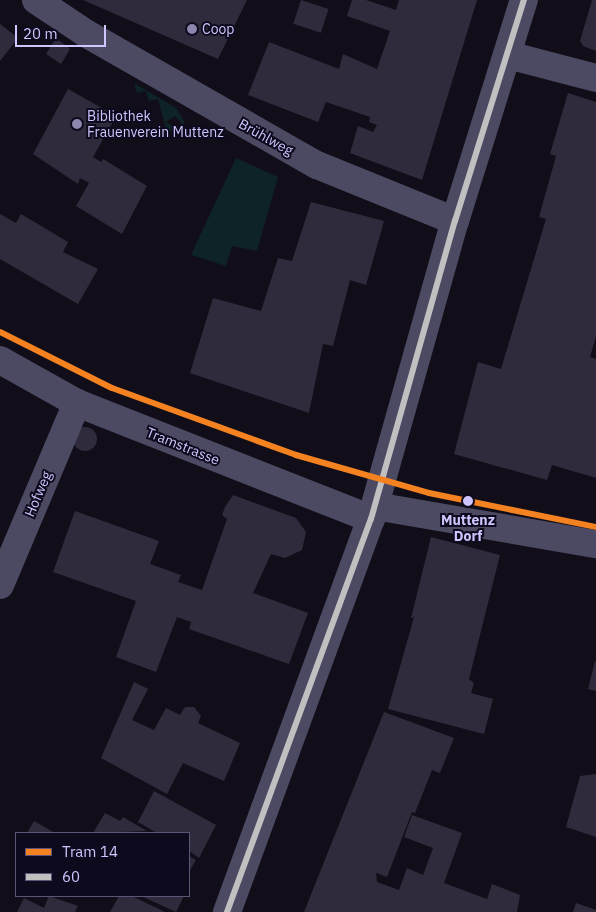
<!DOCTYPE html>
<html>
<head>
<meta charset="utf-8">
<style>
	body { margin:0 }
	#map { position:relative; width:596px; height:912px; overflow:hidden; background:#110e19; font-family:"IBM Plex Sans",sans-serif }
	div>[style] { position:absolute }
	.green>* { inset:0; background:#0e2325 }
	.building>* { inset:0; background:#2f2b3c; transform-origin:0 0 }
	.round { border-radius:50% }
	.minor>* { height:28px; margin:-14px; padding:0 14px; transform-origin:14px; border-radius:14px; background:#4c4962 }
	.bus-1>* { height:6px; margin:-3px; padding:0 3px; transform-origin:3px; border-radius:3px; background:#c0c0c0 }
	.tram-1>* { height:6px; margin:-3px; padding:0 3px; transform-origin:3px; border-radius:3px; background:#f58220 }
	.dots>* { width:14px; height:14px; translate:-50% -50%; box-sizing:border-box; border:2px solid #0e0a1d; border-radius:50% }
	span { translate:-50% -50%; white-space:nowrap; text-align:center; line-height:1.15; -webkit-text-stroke:4px #0e0a1d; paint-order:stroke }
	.poi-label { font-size:14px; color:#d0c6ff }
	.left { translate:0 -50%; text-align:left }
	.street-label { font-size:14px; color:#d0c6ff }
	.stop-label { font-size:14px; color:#d0c6ff; font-weight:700 }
	.legend { position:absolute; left:15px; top:832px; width:175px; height:65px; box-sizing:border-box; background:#0e0a1d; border:1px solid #5c5577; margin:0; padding:6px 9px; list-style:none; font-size:15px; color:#d0c6ff }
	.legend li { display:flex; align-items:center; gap:10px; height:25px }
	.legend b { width:25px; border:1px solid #5c5577 }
	.scale { position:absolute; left:15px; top:25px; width:91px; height:22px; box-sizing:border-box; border:2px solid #d0c6ff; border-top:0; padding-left:6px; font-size:15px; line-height:18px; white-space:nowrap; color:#d0c6ff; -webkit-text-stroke:4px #0e0a1d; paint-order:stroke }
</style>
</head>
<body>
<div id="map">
	<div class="green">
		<div style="clip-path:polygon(134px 83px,176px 108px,184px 121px,184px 132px,178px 134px,181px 122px,175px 116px,166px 122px,173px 126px,171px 132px,166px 129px,158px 99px,149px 101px,146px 91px,137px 93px)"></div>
		<div style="clip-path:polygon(236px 158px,278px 177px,257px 251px,232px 246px,226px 266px,191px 255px)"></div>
	</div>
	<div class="building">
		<div style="clip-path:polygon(83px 0,247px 0,218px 59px)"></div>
		<div style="left:301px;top:0;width:29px;height:25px;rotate:18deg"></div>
		<div style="clip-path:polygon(352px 0,366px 0,396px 10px,399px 0,477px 0,422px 180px,350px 153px,358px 126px,373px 132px,377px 125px,369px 122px,370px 117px,326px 102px,318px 122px,248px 95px,269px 42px,339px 69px,343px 54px,377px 69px,390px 31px,347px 16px)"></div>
		<div style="clip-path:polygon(592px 0,596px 0,596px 51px,583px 46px,580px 41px)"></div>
		<div style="clip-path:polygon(0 24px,18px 38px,0 61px)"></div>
		<div style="clip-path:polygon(56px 38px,70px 49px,61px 64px,46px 54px)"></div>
		<div style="clip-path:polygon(68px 89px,116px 116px,93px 157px,101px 162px,103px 159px,147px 186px,122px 234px,76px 206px,89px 183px,80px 178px,78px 184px,33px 154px)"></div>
		<div style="clip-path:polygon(568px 93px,596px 102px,596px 336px,590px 357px,596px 359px,596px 478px,552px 465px,547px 480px,454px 454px,478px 362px,501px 369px,546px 219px,539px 217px,556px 156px,550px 154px)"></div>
		<div style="clip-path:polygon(311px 202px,384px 221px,366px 285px,350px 280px,333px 346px,323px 344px,309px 413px,190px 373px,213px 298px,261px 311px,278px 258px,292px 261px)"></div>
		<div style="clip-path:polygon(0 214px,16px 223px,21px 214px,68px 242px,63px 252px,98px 269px,78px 304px,0 259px)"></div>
		<div class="round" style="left:73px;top:427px;width:24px;height:24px"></div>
		<div style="clip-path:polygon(233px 495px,296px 518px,306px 532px,302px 550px,285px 558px,271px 554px,253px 593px,308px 613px,289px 664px,189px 629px,191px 622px,177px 617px,156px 672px,116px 657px,136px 601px,53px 572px,75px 511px,159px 541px,150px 564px,181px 575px,178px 582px,202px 590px,227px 519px,222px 515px,225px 507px)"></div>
		<div style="clip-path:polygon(431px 537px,500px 555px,469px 679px,474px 683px,471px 693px,493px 699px,484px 734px,388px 709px,414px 617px,411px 618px)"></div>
		<div style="clip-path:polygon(595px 661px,596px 661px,596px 691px,588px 689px)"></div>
		<div style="clip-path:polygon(134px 682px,148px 689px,132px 720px,154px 730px,166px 708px,180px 715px,185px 707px,194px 707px,201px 716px,198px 723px,240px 743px,224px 781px,183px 763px,167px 794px,101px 758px)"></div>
		<div style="clip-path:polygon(384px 712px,454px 738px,440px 773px,432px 770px,415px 813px,412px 812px,387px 877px,376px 873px,377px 882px,399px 890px,407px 868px,423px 875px,433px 848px,404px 837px,412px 815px,462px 833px,444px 883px,487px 899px,492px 884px,520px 895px,517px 912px,304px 912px)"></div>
		<div style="clip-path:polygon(596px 774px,596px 837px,566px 827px,580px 776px)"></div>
		<div style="clip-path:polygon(154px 791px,216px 825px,199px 858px,189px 851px,189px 833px,157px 833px,138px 822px)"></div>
		<div style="clip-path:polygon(105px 813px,120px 821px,123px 817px,147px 831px,93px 833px)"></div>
		<div style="clip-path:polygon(34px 821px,55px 833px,27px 833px)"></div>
		<div style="clip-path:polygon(189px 856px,196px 860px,189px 872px)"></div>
		<div style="clip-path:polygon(49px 896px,78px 906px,75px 912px,17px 912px,24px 898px,44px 908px)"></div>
		<div style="clip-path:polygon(119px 896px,132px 896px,165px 912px,110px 912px)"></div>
		<div style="clip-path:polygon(141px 896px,184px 896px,176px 912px)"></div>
		<div style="clip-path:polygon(576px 903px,596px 910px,596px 912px,573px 912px)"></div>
	</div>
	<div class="minor">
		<div style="left:36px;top:0;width:61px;rotate:33.7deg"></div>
		<div style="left:87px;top:34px;width:265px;rotate:29.7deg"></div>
		<div style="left:317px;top:165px;width:149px;rotate:22.1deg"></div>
		<div style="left:508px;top:55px;width:91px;rotate:14.6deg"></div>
		<div style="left:0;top:360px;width:88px;rotate:29.2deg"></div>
		<div style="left:77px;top:403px;width:316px;rotate:21.5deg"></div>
		<div style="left:375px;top:506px;width:224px;rotate:9.8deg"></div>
		<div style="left:0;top:585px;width:198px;rotate:-67.1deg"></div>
		<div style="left:227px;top:912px;width:419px;rotate:-69.9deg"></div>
		<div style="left:371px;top:519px;width:310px;rotate:-74.3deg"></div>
		<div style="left:455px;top:221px;width:232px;rotate:-72.7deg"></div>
	</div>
	<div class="bus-1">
		<div style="left:227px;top:912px;width:419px;rotate:-69.9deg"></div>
		<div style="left:371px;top:519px;width:310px;rotate:-74.3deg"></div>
		<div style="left:455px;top:221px;width:232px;rotate:-72.7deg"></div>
	</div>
	<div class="tram-1">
		<div style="left:0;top:332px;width:125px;rotate:26.6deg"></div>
		<div style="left:112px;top:388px;width:196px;rotate:20deg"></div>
		<div style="left:296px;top:455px;width:138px;rotate:15.9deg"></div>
		<div style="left:429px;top:493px;width:170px;rotate:11.5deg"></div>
	</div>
	<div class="dots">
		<div style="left:192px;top:29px;background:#8d86ae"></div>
		<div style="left:77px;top:124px;background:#8d86ae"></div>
		<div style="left:468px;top:501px;background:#d0c6ff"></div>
	</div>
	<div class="poi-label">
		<span class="left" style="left:202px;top:29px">Coop</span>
		<span class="left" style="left:87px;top:124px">Bibliothek<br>Frauenverein Muttenz</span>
	</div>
	<div class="street-label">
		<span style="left:266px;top:137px;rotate:29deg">Brühlweg</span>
		<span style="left:183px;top:446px;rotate:22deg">Tramstrasse</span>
		<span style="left:38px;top:494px;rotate:-67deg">Hofweg</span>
	</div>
	<div class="stop-label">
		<span style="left:468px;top:528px">Muttenz<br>Dorf</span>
	</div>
	<ul class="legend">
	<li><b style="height:6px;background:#f58220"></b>Tram 14</li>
	<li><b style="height:6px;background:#c0c0c0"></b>60</li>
	</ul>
	<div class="scale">20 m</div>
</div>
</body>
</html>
